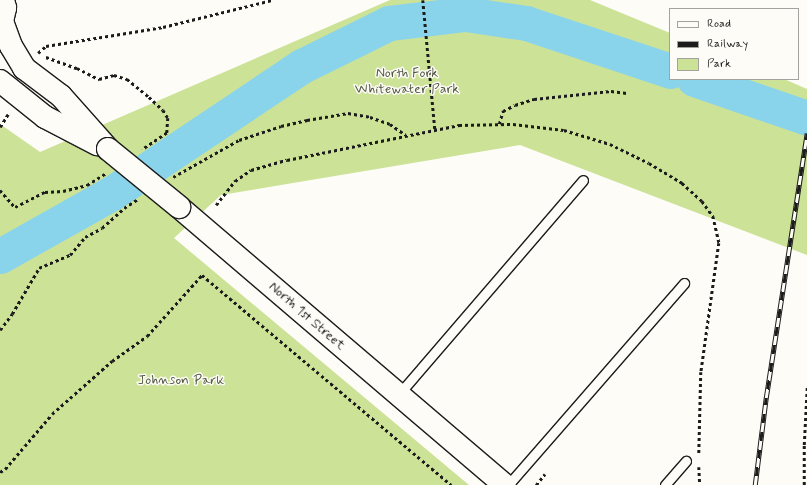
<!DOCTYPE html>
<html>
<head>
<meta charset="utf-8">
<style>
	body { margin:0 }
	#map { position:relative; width:807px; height:485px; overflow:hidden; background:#fdfcf7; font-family:Mynerve,sans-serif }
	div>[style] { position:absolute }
	.green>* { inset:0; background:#cce297 }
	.river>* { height:35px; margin:-17.5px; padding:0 17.5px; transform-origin:17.5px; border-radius:17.5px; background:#8ad4eb }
	.path>* { height:2.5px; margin-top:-1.25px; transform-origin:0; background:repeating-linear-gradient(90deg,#1c1c1c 0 3px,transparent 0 6px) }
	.roads { filter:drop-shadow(1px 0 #1c1c1c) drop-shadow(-1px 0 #1c1c1c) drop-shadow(0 1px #1c1c1c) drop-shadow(0 -1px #1c1c1c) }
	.service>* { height:9px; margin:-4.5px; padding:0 4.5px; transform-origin:4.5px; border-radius:4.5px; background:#fdfcf7 }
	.secondary>* { height:22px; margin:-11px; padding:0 11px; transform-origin:11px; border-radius:11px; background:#fdfcf7 }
	.rail>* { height:4.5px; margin-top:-2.25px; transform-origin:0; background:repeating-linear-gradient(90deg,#fdfcf7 0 9px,#1c1c1c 0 18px); box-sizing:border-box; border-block:1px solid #1c1c1c }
	.bridges { filter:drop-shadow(1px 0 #1c1c1c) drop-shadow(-1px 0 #1c1c1c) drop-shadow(0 1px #1c1c1c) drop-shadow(0 -1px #1c1c1c) }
	.secondary-bridge>* { height:22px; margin:-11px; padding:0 11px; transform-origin:11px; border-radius:11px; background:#fdfcf7 }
	span { translate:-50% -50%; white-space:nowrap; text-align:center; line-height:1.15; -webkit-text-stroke:3px #fdfcf7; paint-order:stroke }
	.park-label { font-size:14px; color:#515741 }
	.street-label { font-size:14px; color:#1c1c1c }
	.legend { position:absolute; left:669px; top:8px; width:130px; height:72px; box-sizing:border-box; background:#fdfcf7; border:1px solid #a3a29f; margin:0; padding:5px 7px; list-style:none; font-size:12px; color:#1c1c1c }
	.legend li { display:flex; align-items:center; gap:8px; height:20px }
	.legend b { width:20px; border:1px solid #a3a29f }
</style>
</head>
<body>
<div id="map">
	<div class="green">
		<div style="clip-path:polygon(390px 0,590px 0,670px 33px,670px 79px,784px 79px,807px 89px,807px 255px,520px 145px,221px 195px,174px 238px,469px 485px,0 485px,0 124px,40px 152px)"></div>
	</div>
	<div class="river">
		<div style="left:694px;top:79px;width:120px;rotate:19deg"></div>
		<div style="left:0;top:256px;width:129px;rotate:-29.4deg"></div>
		<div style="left:112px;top:193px;width:229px;rotate:-33.8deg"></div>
		<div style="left:302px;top:66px;width:97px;rotate:-26.3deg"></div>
		<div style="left:389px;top:23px;width:77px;rotate:-6.8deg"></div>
		<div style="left:465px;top:14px;width:62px;rotate:8.4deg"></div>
		<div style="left:526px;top:23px;width:152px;rotate:18.4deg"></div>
	</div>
	<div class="path">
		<div style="left:423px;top:0;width:131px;rotate:84.7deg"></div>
		<div style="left:38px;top:53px;width:11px;rotate:-41deg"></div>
		<div style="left:46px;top:46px;width:119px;rotate:-9.2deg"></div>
		<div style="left:163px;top:27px;width:112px;rotate:-13.9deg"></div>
		<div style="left:46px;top:57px;width:33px;rotate:20deg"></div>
		<div style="left:77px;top:68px;width:25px;rotate:27deg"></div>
		<div style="left:99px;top:79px;width:16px;rotate:-15deg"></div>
		<div style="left:114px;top:75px;width:14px;rotate:17deg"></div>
		<div style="left:127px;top:79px;width:28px;rotate:39deg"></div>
		<div style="left:149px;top:97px;width:19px;rotate:43deg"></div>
		<div style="left:163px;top:110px;width:9px;rotate:58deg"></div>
		<div style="left:168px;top:118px;width:15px;rotate:94deg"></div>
		<div style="left:167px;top:133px;width:30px;rotate:146deg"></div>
		<div style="left:499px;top:124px;width:14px;rotate:-73deg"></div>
		<div style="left:503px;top:111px;width:13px;rotate:-27deg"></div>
		<div style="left:515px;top:105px;width:20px;rotate:-18deg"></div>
		<div style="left:534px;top:99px;width:77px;rotate:-5.9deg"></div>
		<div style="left:611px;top:91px;width:16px;rotate:7deg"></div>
		<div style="left:0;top:127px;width:15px;rotate:-58deg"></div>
		<div style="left:173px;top:177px;width:76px;rotate:-29.3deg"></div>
		<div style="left:239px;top:140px;width:44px;rotate:-18.4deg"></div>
		<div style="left:281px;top:126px;width:27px;rotate:-13deg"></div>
		<div style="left:307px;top:120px;width:42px;rotate:-9.7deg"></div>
		<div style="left:348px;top:113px;width:22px;rotate:10deg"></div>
		<div style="left:370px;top:117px;width:21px;rotate:19deg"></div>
		<div style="left:390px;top:124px;width:19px;rotate:35deg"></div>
		<div style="left:0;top:190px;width:23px;rotate:49deg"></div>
		<div style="left:15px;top:207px;width:34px;rotate:-27deg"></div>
		<div style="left:45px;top:192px;width:18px;rotate:-3deg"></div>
		<div style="left:63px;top:191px;width:25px;rotate:-14deg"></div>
		<div style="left:87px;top:185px;width:22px;rotate:-32deg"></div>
		<div style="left:216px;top:205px;width:31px;rotate:-52deg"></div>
		<div style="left:235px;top:181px;width:19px;rotate:-35deg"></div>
		<div style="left:251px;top:170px;width:37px;rotate:-16deg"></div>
		<div style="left:287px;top:160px;width:176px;rotate:-11.5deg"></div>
		<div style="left:459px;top:125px;width:54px;rotate:-1.1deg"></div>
		<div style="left:513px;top:124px;width:51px;rotate:6.7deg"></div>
		<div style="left:564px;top:130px;width:48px;rotate:16.9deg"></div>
		<div style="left:610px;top:144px;width:43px;rotate:26deg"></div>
		<div style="left:649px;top:163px;width:39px;rotate:31deg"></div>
		<div style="left:682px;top:183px;width:27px;rotate:42deg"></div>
		<div style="left:702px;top:201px;width:19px;rotate:54deg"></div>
		<div style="left:713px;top:216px;width:28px;rotate:77deg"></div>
		<div style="left:719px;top:243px;width:130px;rotate:97.9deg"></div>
		<div style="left:701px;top:372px;width:82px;rotate:91.4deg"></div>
		<div style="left:0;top:330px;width:20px;rotate:-53deg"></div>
		<div style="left:12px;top:314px;width:53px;rotate:-59.6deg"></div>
		<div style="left:39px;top:268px;width:34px;rotate:-23deg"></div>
		<div style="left:70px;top:255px;width:23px;rotate:-50deg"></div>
		<div style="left:85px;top:237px;width:19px;rotate:-28deg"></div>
		<div style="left:102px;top:228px;width:30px;rotate:-42deg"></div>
		<div style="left:124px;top:208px;width:17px;rotate:-33deg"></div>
		<div style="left:699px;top:467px;width:18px;rotate:87deg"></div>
		<div style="left:0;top:472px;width:6px;rotate:-31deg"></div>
		<div style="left:5px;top:469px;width:72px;rotate:-49.5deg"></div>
		<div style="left:52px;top:414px;width:80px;rotate:-41.5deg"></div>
		<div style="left:112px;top:361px;width:43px;rotate:-35.5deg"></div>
		<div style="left:147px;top:336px;width:82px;rotate:-48deg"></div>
		<div style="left:202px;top:275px;width:326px;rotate:40.1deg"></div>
		<div style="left:536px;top:485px;width:14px;rotate:-51deg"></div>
		<div style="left:804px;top:485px;width:40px;rotate:-90deg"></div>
		<div style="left:804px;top:445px;width:58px;rotate:-87deg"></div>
	</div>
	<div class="roads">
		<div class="service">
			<div style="left:399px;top:394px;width:282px;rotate:-49.3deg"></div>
			<div style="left:508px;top:485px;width:268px;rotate:-48.9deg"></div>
			<div style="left:665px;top:485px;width:32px;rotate:-49deg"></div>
		</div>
		<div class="secondary">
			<div style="left:3px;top:24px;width:23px;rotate:70deg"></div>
			<div style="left:11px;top:46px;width:26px;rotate:59deg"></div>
			<div style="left:24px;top:68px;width:46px;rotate:37.1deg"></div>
			<div style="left:61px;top:96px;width:71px;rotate:48.4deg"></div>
			<div style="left:0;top:30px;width:23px;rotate:-77deg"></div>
			<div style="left:5px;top:8px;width:8px;rotate:-104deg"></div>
			<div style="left:0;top:81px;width:58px;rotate:38.7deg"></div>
			<div style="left:45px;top:117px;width:59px;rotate:27.4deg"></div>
			<div style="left:179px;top:207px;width:428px;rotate:40.5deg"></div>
		</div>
	</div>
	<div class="rail">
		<div style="left:755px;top:485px;width:88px;rotate:-82.8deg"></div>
		<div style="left:766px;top:398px;width:268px;rotate:-81.2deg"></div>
	</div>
	<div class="bridges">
		<div class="secondary-bridge">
			<div style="left:108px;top:149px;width:92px;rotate:39.2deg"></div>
		</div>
	</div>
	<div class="park-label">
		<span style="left:407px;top:81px">North Fork<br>Whitewater Park</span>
		<span style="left:181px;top:380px">Johnson Park</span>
	</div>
	<div class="street-label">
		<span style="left:307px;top:316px;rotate:41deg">North 1st Street</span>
	</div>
	<ul class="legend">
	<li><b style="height:5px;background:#fdfcf7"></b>Road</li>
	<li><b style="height:5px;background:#1c1c1c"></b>Railway</li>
	<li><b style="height:11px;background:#cce297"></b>Park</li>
	</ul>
</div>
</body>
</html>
